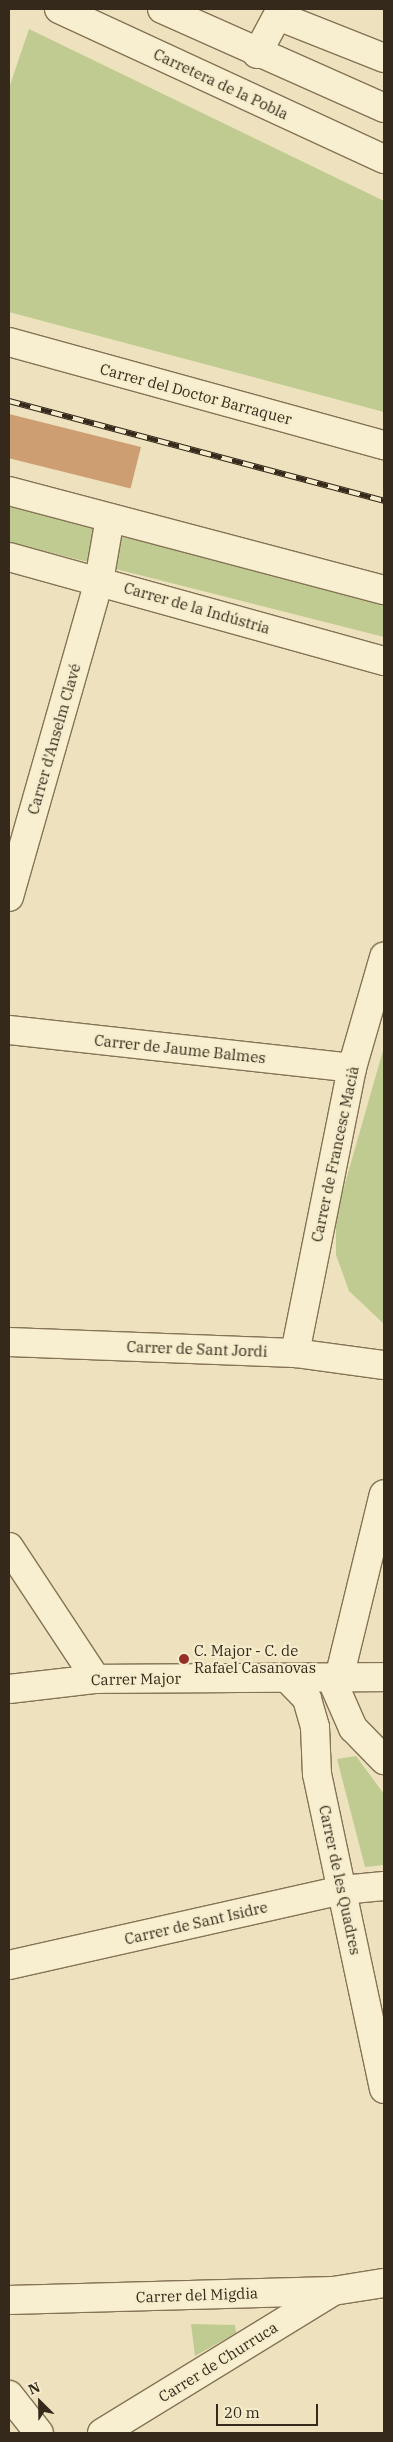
<!DOCTYPE html>
<html>
<head>
<meta charset="utf-8">
<style>
	body { margin:0 }
	#map { position:relative; width:393px; height:2442px; overflow:hidden; background:#ede2bd; font-family:"IBM Plex Serif",serif }
	div>[style] { position:absolute }
	.green>* { inset:0; background:#c0cb91 }
	.building>* { inset:0; background:#cc9e72; transform-origin:0 0 }
	.roads { filter:drop-shadow(1px 0 #857356) drop-shadow(-1px 0 #857356) drop-shadow(0 1px #857356) drop-shadow(0 -1px #857356) }
	.minor>* { height:28px; margin:-14px; padding:0 14px; transform-origin:14px; border-radius:14px; background:#f8efd0 }
	.tertiary>* { height:28px; margin:-14px; padding:0 14px; transform-origin:14px; border-radius:14px; background:#f8efd0 }
	.rail>* { height:5.5px; margin-top:-2.75px; transform-origin:0; background:repeating-linear-gradient(90deg,#f5eccc 0 11px,#34291b 0 22px); box-sizing:border-box; border-block:1px solid #34291b }
	.dots>* { width:14px; height:14px; translate:-50% -50%; box-sizing:border-box; border:2px solid #f5eccc; border-radius:50% }
	span { translate:-50% -50%; white-space:nowrap; text-align:center; line-height:1.15; -webkit-text-stroke:4.5px #f5eccc; paint-order:stroke }
	.street-label { font-size:15px; color:#34291b }
	.poi-label { font-size:15px; color:#34291b }
	.left { translate:0 -50%; text-align:left }
	.frame { position:absolute; inset:0; border:10px solid #34291b; pointer-events:none }
	.north { position:absolute; left:15px; top:2377px; width:50px; height:50px; -webkit-text-stroke:4px #f5eccc; paint-order:stroke; rotate:337deg; font-size:14px; font-weight:700; line-height:20px; text-align:center; color:#34291b }
	.north::after { content:''; display:block; margin:auto; width:18px; height:22px; background:#34291b; clip-path:polygon(50% 0,100% 100%,50% 72%,0 100%) }
	.scale { position:absolute; left:216px; top:2404px; width:102px; height:22px; box-sizing:border-box; border:2px solid #34291b; border-top:0; padding-left:6px; font-size:15px; line-height:18px; white-space:nowrap; color:#34291b; -webkit-text-stroke:4px #f5eccc; paint-order:stroke }
</style>
</head>
<body>
<div id="map">
	<div class="green">
		<div style="clip-path:polygon(29px 29px,384px 201px,384px 412px,9px 312px,9px 88px)"></div>
		<div style="clip-path:polygon(9px 504px,384px 604px,384px 637px,9px 542px)"></div>
		<div style="clip-path:polygon(384px 1047px,384px 1324px,349px 1291px,336px 1255px,336px 1215px)"></div>
		<div style="clip-path:polygon(356px 1756px,384px 1794px,384px 1865px,365px 1867px,337px 1759px)"></div>
		<div style="clip-path:polygon(191px 2324px,235px 2325px,236px 2333px,195px 2356px)"></div>
	</div>
	<div class="building">
		<div style="left:9px;top:414px;width:136px;height:43px;rotate:14deg"></div>
	</div>
	<div class="roads">
		<div class="minor">
			<div style="left:59px;top:9px;width:358px;rotate:24.8deg"></div>
			<div style="left:278px;top:16px;width:114px;rotate:21.6deg"></div>
			<div style="left:257px;top:54px;width:51px;rotate:-61.9deg"></div>
			<div style="left:9px;top:342px;width:389px;rotate:15.4deg"></div>
			<div style="left:9px;top:491px;width:388px;rotate:14.8deg"></div>
			<div style="left:9px;top:557px;width:389px;rotate:15.5deg"></div>
			<div style="left:9px;top:897px;width:329px;rotate:-74.1deg"></div>
			<div style="left:99px;top:581px;width:64px;rotate:-80.1deg"></div>
			<div style="left:9px;top:1030px;width:345px;rotate:6.3deg"></div>
			<div style="left:9px;top:1342px;width:286px;rotate:2.2deg"></div>
			<div style="left:295px;top:1353px;width:90px;rotate:7.7deg"></div>
			<div style="left:295px;top:1353px;width:291px;rotate:-78.7deg"></div>
			<div style="left:352px;top:1068px;width:116px;rotate:-73.9deg"></div>
			<div style="left:9px;top:1547px;width:158px;rotate:56.6deg"></div>
			<div style="left:287px;top:1678px;width:29px;rotate:46deg"></div>
			<div style="left:307px;top:1699px;width:29px;rotate:74deg"></div>
			<div style="left:315px;top:1727px;width:47px;rotate:87.6deg"></div>
			<div style="left:317px;top:1774px;width:322px;rotate:78deg"></div>
			<div style="left:331px;top:1678px;width:55px;rotate:66.3deg"></div>
			<div style="left:353px;top:1728px;width:45px;rotate:45.9deg"></div>
			<div style="left:339px;top:1678px;width:189px;rotate:-76.3deg"></div>
			<div style="left:9px;top:1689px;width:88px;rotate:-6.6deg"></div>
			<div style="left:96px;top:1679px;width:288px;rotate:-0.4deg"></div>
			<div style="left:9px;top:1965px;width:341px;rotate:-12.7deg"></div>
			<div style="left:342px;top:1890px;width:42px;rotate:-5.4deg"></div>
			<div style="left:9px;top:2300px;width:324px;rotate:-1.6deg"></div>
			<div style="left:333px;top:2291px;width:52px;rotate:-8.9deg"></div>
			<div style="left:9px;top:2395px;width:48px;rotate:51.7deg"></div>
			<div style="left:102px;top:2433px;width:270px;rotate:-31.5deg"></div>
		</div>
		<div class="tertiary">
			<div style="left:162px;top:9px;width:243px;rotate:24deg"></div>
		</div>
	</div>
	<div class="rail">
		<div style="left:9px;top:401px;width:388px;rotate:14.9deg"></div>
	</div>
	<div class="dots">
		<div style="left:184px;top:1659px;background:#942e26"></div>
	</div>
	<div class="street-label">
		<span style="left:221px;top:84px;rotate:25deg">Carretera de la Pobla</span>
		<span style="left:196px;top:394px;rotate:15deg">Carrer del Doctor Barraquer</span>
		<span style="left:197px;top:608px;rotate:16deg">Carrer de la Indústria</span>
		<span style="left:54px;top:739px;rotate:-74deg">Carrer d'Anselm Clavé</span>
		<span style="left:180px;top:1049px;rotate:6deg">Carrer de Jaume Balmes</span>
		<span style="left:335px;top:1154px;rotate:-78deg">Carrer de Francesc Macià</span>
		<span style="left:197px;top:1349px;rotate:2deg">Carrer de Sant Jordi</span>
		<span style="left:136px;top:1679px;rotate:-1deg">Carrer Major</span>
		<span style="left:340px;top:1880px;rotate:78deg">Carrer de les Quadres</span>
		<span style="left:196px;top:1923px;rotate:-13deg">Carrer de Sant Isidre</span>
		<span style="left:197px;top:2295px;rotate:-2deg">Carrer del Migdia</span>
		<span style="left:218px;top:2362px;rotate:-32deg">Carrer de Churruca</span>
	</div>
	<div class="poi-label">
		<span class="left" style="left:194px;top:1659px">C. Major - C. de<br>Rafael Casanovas</span>
	</div>
	<div class="frame"></div>
	<div class="north">N</div>
	<div class="scale">20 m</div>
</div>
</body>
</html>
